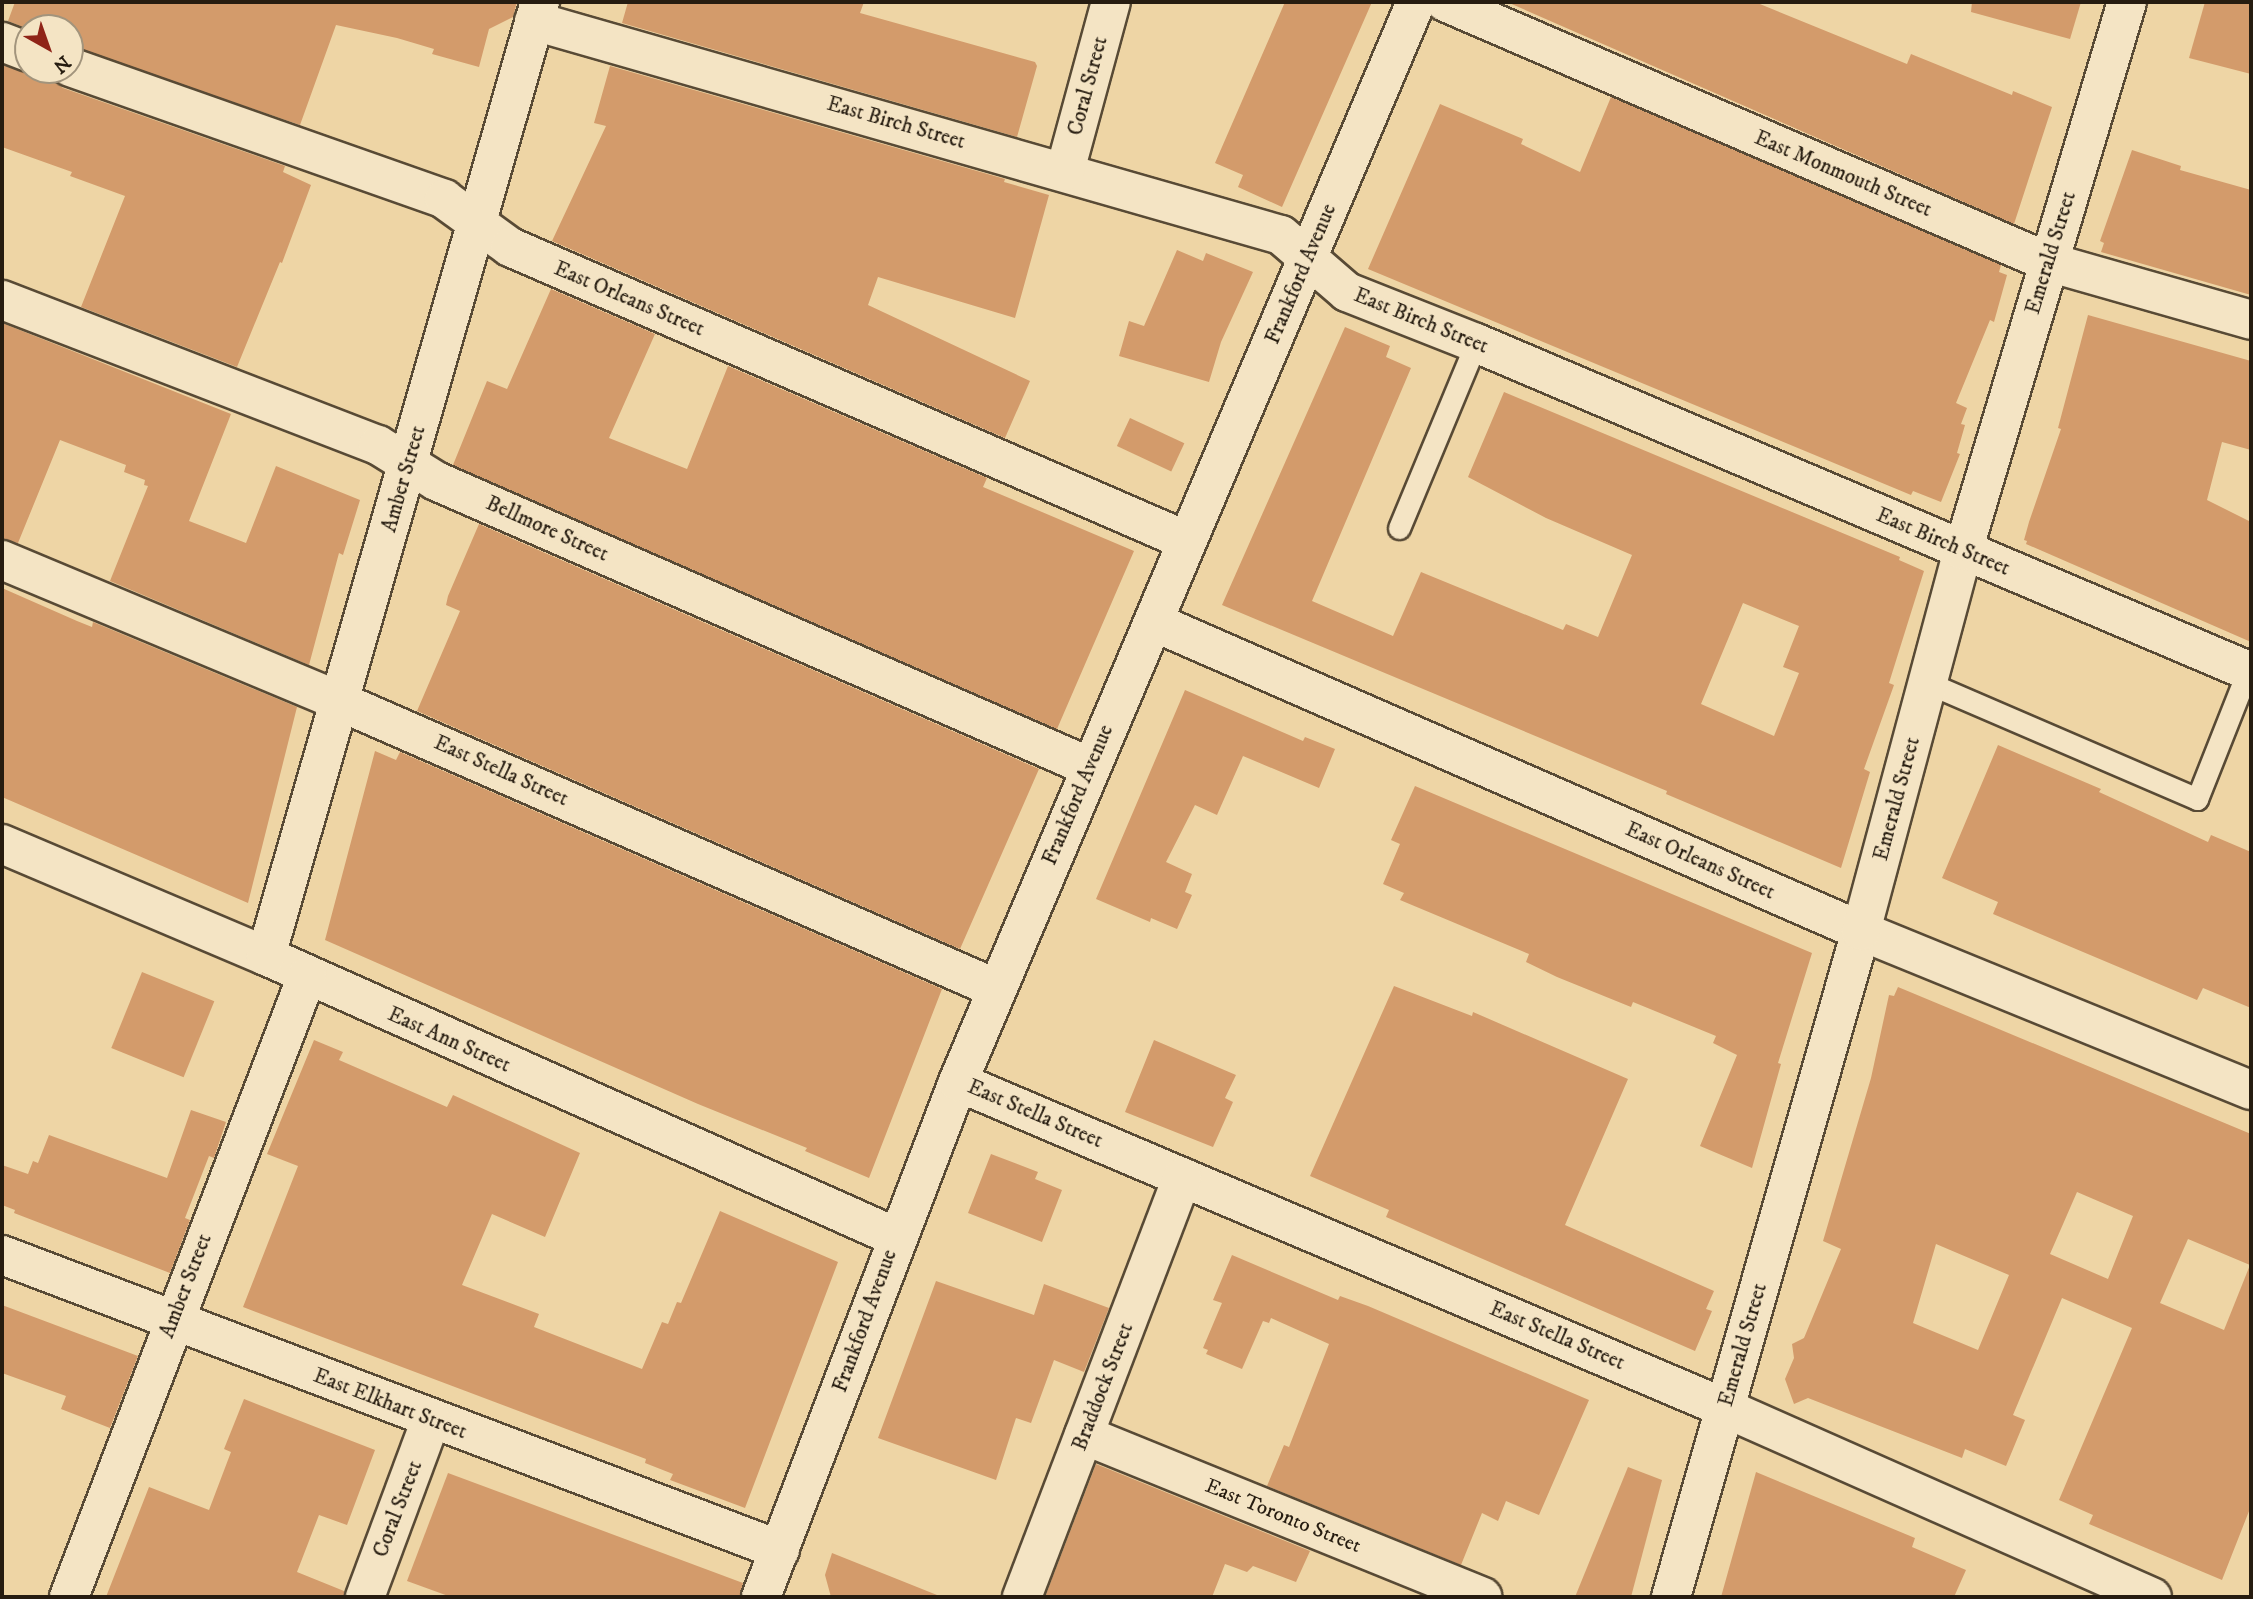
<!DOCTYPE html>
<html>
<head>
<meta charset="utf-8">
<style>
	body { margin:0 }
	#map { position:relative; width:2253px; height:1599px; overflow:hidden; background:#eed5a5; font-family:"IM FELL DW Pica",serif }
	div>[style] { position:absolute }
	.building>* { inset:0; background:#d39b6b; transform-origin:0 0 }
	.roads { filter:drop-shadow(2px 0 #584a35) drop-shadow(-2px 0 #584a35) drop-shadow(0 2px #584a35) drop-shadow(0 -2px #584a35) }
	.lane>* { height:21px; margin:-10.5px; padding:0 10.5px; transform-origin:10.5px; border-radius:10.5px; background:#f4e4c4 }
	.street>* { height:38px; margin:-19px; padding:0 19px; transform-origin:19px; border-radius:19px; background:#f4e4c4 }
	.secondary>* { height:38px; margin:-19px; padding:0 19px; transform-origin:19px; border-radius:19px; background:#f4e4c4 }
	span { translate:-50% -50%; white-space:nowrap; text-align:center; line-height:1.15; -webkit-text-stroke:5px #f4e4c4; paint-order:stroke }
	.street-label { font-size:21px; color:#261c10 }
	.frame { position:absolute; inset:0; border:4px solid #261c10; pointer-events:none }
	.north { position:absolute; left:14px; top:14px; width:70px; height:70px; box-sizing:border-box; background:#f4e4c4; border:2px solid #a2947c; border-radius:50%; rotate:140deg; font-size:19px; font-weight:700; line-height:28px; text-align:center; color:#261c10 }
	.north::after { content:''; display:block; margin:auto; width:24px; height:32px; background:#8f2418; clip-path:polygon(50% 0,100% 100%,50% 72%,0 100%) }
</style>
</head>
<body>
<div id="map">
	<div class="building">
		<div style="clip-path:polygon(15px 2px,517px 2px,513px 17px,489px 29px,479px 67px,432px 54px,434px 49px,397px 38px,336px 25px,300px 125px,70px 46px,70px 28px,28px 29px,8px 21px)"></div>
		<div style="clip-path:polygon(628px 2px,864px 2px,860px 13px,1035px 62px,1037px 66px,1017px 137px,622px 23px)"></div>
		<div style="clip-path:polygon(1285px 2px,1372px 2px,1282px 207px,1238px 187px,1243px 175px,1215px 163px)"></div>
		<div style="clip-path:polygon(1507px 2px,1755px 2px,1907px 64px,1911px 54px,2012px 95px,2013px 91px,2052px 107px,2014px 224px)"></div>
		<div style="clip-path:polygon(1972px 2px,2081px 2px,2070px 39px,1971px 12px)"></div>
		<div style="clip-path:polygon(2205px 2px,2251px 2px,2251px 74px,2189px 58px)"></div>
		<div style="clip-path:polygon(2px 65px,31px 74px,48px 70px,53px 81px,63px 88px,285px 166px,283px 172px,311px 185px,282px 263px,280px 262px,237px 367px,81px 307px,125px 196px,70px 176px,72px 172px,2px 147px)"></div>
		<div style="clip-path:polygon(610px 66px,1005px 179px,1004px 182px,1049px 195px,1015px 318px,878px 277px,868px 305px,1030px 381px,1005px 438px,552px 241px,606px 126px,594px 123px)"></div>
		<div style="clip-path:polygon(1611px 97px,2001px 265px,1999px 272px,2007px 275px,1994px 322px,1990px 320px,1956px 403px,1967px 408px,1961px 424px,1965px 425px,1957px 453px,1960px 454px,1941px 502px,1913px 491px,1911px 495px,1368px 269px,1440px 104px,1523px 139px,1521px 144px,1580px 172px)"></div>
		<div style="clip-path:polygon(2132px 150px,2181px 166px,2180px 170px,2251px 190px,2251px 295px,2101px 252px,2104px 243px,2100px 241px)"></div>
		<div style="clip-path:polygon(1177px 250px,1203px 261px,1206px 253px,1253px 272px,1221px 342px,1209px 382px,1119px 356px,1129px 321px,1144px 326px)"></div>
		<div style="clip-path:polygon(551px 289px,655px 334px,609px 438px,687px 469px,728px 366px,987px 478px,983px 487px,1134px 551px,1057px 729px,453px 465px,487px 381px,507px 389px)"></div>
		<div style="clip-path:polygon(2088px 315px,2251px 361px,2251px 450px,2222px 442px,2207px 500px,2251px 522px,2251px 642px,2026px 544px,2027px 541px,2024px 540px,2029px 522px,2061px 429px,2058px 428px)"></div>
		<div style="clip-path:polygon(2px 323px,231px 414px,189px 521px,246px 543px,276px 466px,360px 500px,343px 555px,339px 553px,309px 665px,110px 581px,148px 486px,144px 485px,145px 480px,124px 472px,126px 465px,60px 440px,18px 543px,2px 539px)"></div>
		<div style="clip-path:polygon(evenodd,1345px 327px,1390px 346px,1386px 357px,1411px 368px,1312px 601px,1393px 636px,1421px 572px,1563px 630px,1566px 624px,1598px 637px,1632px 555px,1546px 518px,1468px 477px,1504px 392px,1900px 557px,1899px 560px,1924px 571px,1889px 683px,1894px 685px,1864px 769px,1870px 772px,1841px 868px,1666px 794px,1667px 791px,1222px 605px,1345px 327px,1743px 603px,1799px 626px,1783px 667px,1799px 673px,1774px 736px,1701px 704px,1743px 603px)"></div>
		<div style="left:1130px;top:418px;width:60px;height:31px;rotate:25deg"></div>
		<div style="clip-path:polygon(479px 524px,1039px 769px,960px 949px,417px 711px,460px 611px,446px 605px,448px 596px)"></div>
		<div style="clip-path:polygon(2px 588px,77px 621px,92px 627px,93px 622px,297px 707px,248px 903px,2px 797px)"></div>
		<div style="clip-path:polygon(1185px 690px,1303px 741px,1305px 737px,1335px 749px,1319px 788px,1243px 756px,1217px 815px,1195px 805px,1166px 862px,1192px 874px,1185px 892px,1192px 895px,1177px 929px,1151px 918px,1150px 922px,1096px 899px)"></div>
		<div style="clip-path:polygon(1998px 745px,2101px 789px,2099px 792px,2208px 842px,2211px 835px,2251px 852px,2251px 1008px,2203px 988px,2197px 1000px,1993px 914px,1998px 902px,1942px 878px)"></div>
		<div style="clip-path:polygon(375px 751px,396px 760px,400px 752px,942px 989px,869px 1178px,805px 1151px,807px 1148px,698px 1104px,325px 940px)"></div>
		<div style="clip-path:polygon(1415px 786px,1812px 953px,1778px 1063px,1781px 1064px,1752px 1168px,1700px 1146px,1737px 1055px,1713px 1043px,1716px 1036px,1633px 1002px,1631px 1007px,1557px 977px,1526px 962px,1529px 954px,1400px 900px,1404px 893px,1383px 884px,1400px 844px,1391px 840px)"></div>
		<div style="left:142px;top:972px;width:78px;height:82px;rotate:22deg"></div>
		<div style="clip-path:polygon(1394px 986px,1472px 1016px,1473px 1012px,1628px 1079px,1565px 1225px,1714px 1291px,1706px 1309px,1712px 1311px,1695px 1351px,1386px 1217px,1389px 1210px,1310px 1176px)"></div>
		<div style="clip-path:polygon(evenodd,1898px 987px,2251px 1134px,2251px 1506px,2222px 1580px,2089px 1524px,2093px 1515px,2059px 1500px,2132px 1328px,2062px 1298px,2013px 1415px,2025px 1420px,2006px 1466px,1965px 1449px,1962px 1458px,1808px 1398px,1794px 1404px,1785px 1379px,1794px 1358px,1792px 1344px,1804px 1338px,1841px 1249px,1823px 1241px,1871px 1078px,1889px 995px,1894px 996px,1898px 987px,2077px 1192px,2133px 1216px,2108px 1279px,2050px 1254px,2077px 1192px,1898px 987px,2188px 1239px,2250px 1265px,2224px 1330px,2160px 1303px,2188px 1239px,1898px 987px,1936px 1244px,2009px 1275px,1978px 1350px,1913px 1323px,1936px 1244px)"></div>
		<div style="clip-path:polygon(314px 1040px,343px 1052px,339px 1060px,447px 1107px,453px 1095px,580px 1153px,545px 1237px,492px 1214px,462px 1285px,539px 1314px,534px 1327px,642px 1369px,662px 1322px,668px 1324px,677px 1302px,681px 1303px,720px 1211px,838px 1262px,745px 1508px,670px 1480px,673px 1474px,645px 1463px,646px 1459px,243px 1307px,298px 1166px,267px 1154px)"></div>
		<div style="clip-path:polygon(1154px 1040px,1236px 1075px,1225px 1098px,1233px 1102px,1213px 1147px,1125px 1112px)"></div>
		<div style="clip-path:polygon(191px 1110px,226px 1122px,214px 1158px,209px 1156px,185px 1218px,190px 1220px,170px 1273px,14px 1213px,15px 1210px,2px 1205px,2px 1165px,28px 1174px,33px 1161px,38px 1163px,49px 1135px,167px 1178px)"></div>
		<div style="clip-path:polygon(991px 1154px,1038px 1172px,1035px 1179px,1062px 1190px,1042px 1242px,968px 1213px)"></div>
		<div style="clip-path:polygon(1232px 1255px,1338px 1300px,1340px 1296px,1368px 1306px,1589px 1400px,1539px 1515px,1506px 1501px,1498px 1521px,1482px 1513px,1461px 1565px,1267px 1486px,1284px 1445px,1289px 1447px,1329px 1344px,1271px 1318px,1269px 1323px,1263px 1321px,1242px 1369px,1206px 1354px,1208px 1350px,1203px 1348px,1222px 1303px,1213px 1300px)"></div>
		<div style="clip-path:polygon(936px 1281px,1034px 1315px,1044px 1284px,1109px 1308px,1084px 1372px,1054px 1360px,1031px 1423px,1016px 1418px,996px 1480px,878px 1438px)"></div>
		<div style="clip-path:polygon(2px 1305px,138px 1356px,110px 1428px,61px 1409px,66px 1396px,2px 1373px)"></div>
		<div style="clip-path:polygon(244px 1399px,375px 1450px,347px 1525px,319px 1515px,297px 1572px,344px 1591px,344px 1597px,106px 1597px,149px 1487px,209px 1510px,231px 1452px,224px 1449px)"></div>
		<div style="clip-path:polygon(1096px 1464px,1310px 1551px,1296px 1582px,1253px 1566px,1247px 1572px,1225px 1564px,1212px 1597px,1045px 1597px)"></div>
		<div style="clip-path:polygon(1628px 1467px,1662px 1480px,1631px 1597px,1575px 1597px)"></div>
		<div style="clip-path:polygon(1756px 1472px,1915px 1538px,1912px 1547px,1966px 1570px,1954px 1597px,1721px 1597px)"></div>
		<div style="clip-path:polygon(448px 1473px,743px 1583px,740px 1597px,451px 1597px,407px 1581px)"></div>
		<div style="clip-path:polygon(832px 1553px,937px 1595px,937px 1597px,831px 1597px,825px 1575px)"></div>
	</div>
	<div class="roads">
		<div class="lane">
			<div style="left:1399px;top:528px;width:200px;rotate:-67.4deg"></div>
			<div style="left:1928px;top:683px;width:293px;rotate:23.3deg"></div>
			<div style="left:2197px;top:799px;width:139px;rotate:-68.4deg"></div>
		</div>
		<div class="street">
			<div style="left:1445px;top:2px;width:657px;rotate:23.32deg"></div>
			<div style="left:2048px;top:262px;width:211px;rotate:15.9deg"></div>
			<div style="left:534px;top:21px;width:777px;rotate:15.99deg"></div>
			<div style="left:1281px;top:235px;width:87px;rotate:40.8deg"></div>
			<div style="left:1347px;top:292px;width:139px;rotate:21.6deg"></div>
			<div style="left:1476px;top:343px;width:842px;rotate:23deg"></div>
			<div style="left:2px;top:42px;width:28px;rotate:21deg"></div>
			<div style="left:70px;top:67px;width:397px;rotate:19.4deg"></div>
			<div style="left:444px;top:199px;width:82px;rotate:36deg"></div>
			<div style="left:510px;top:247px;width:738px;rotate:23.47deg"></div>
			<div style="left:1065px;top:171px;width:175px;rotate:-74.8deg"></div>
			<div style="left:2px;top:300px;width:403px;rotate:21.1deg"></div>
			<div style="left:378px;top:445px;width:68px;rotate:31.8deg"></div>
			<div style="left:436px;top:481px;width:714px;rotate:23.62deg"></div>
			<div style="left:2px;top:560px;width:368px;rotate:22.7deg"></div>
			<div style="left:341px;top:702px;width:716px;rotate:23.63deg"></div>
			<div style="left:1154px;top:622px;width:772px;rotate:23.61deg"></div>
			<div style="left:1861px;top:931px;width:421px;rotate:22.2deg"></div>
			<div style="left:2px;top:844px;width:287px;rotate:23deg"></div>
			<div style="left:266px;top:956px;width:690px;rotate:24.04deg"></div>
			<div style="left:266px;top:956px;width:993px;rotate:-73.98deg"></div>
			<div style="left:958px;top:1082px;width:833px;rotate:23.03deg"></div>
			<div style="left:1725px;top:1408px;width:467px;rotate:23.9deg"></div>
			<div style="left:2px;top:1255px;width:832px;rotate:20.77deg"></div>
			<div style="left:1084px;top:1435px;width:430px;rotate:22.1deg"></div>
			<div style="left:69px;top:1597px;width:665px;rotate:-69.03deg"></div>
			<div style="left:365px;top:1597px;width:189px;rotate:-69.6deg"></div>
			<div style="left:1022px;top:1597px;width:449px;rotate:-69.1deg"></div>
			<div style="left:1671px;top:1597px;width:693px;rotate:-74.08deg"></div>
			<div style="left:1861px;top:931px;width:393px;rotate:-75deg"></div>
			<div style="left:1963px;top:551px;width:573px;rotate:-73.37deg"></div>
		</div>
		<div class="secondary">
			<div style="left:761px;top:1597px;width:551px;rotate:-69.07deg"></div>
			<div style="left:958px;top:1082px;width:1173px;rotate:-67.02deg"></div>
		</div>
	</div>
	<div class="street-label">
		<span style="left:1088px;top:86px;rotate:-75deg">Coral Street</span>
		<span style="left:896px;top:123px;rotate:16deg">East Birch Street</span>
		<span style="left:1843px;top:174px;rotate:23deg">East Monmouth Street</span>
		<span style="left:2051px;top:253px;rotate:-73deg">Emerald Street</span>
		<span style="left:1301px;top:274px;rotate:-67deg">Frankford Avenue</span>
		<span style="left:629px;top:299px;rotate:23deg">East Orleans Street</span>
		<span style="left:1421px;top:321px;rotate:22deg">East Birch Street</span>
		<span style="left:404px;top:479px;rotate:-74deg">Amber Street</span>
		<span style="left:547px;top:529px;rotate:24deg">Bellmore Street</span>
		<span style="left:1943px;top:542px;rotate:23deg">East Birch Street</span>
		<span style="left:501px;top:771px;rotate:24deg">East Stella Street</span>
		<span style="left:1078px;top:795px;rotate:-67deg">Frankford Avenue</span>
		<span style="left:1897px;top:799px;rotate:-75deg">Emerald Street</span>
		<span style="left:1700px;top:861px;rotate:24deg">East Orleans Street</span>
		<span style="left:449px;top:1040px;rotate:24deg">East Ann Street</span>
		<span style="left:1035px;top:1114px;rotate:23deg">East Stella Street</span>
		<span style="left:186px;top:1286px;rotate:-69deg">Amber Street</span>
		<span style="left:865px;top:1321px;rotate:-70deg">Frankford Avenue</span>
		<span style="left:1557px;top:1336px;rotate:23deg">East Stella Street</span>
		<span style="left:1743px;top:1345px;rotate:-74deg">Emerald Street</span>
		<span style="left:1103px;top:1387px;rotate:-69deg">Braddock Street</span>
		<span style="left:390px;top:1404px;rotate:21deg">East Elkhart Street</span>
		<span style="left:398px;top:1509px;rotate:-69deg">Coral Street</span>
		<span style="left:1283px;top:1516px;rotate:22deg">East Toronto Street</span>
	</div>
	<div class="frame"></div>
	<div class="north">N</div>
</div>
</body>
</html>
